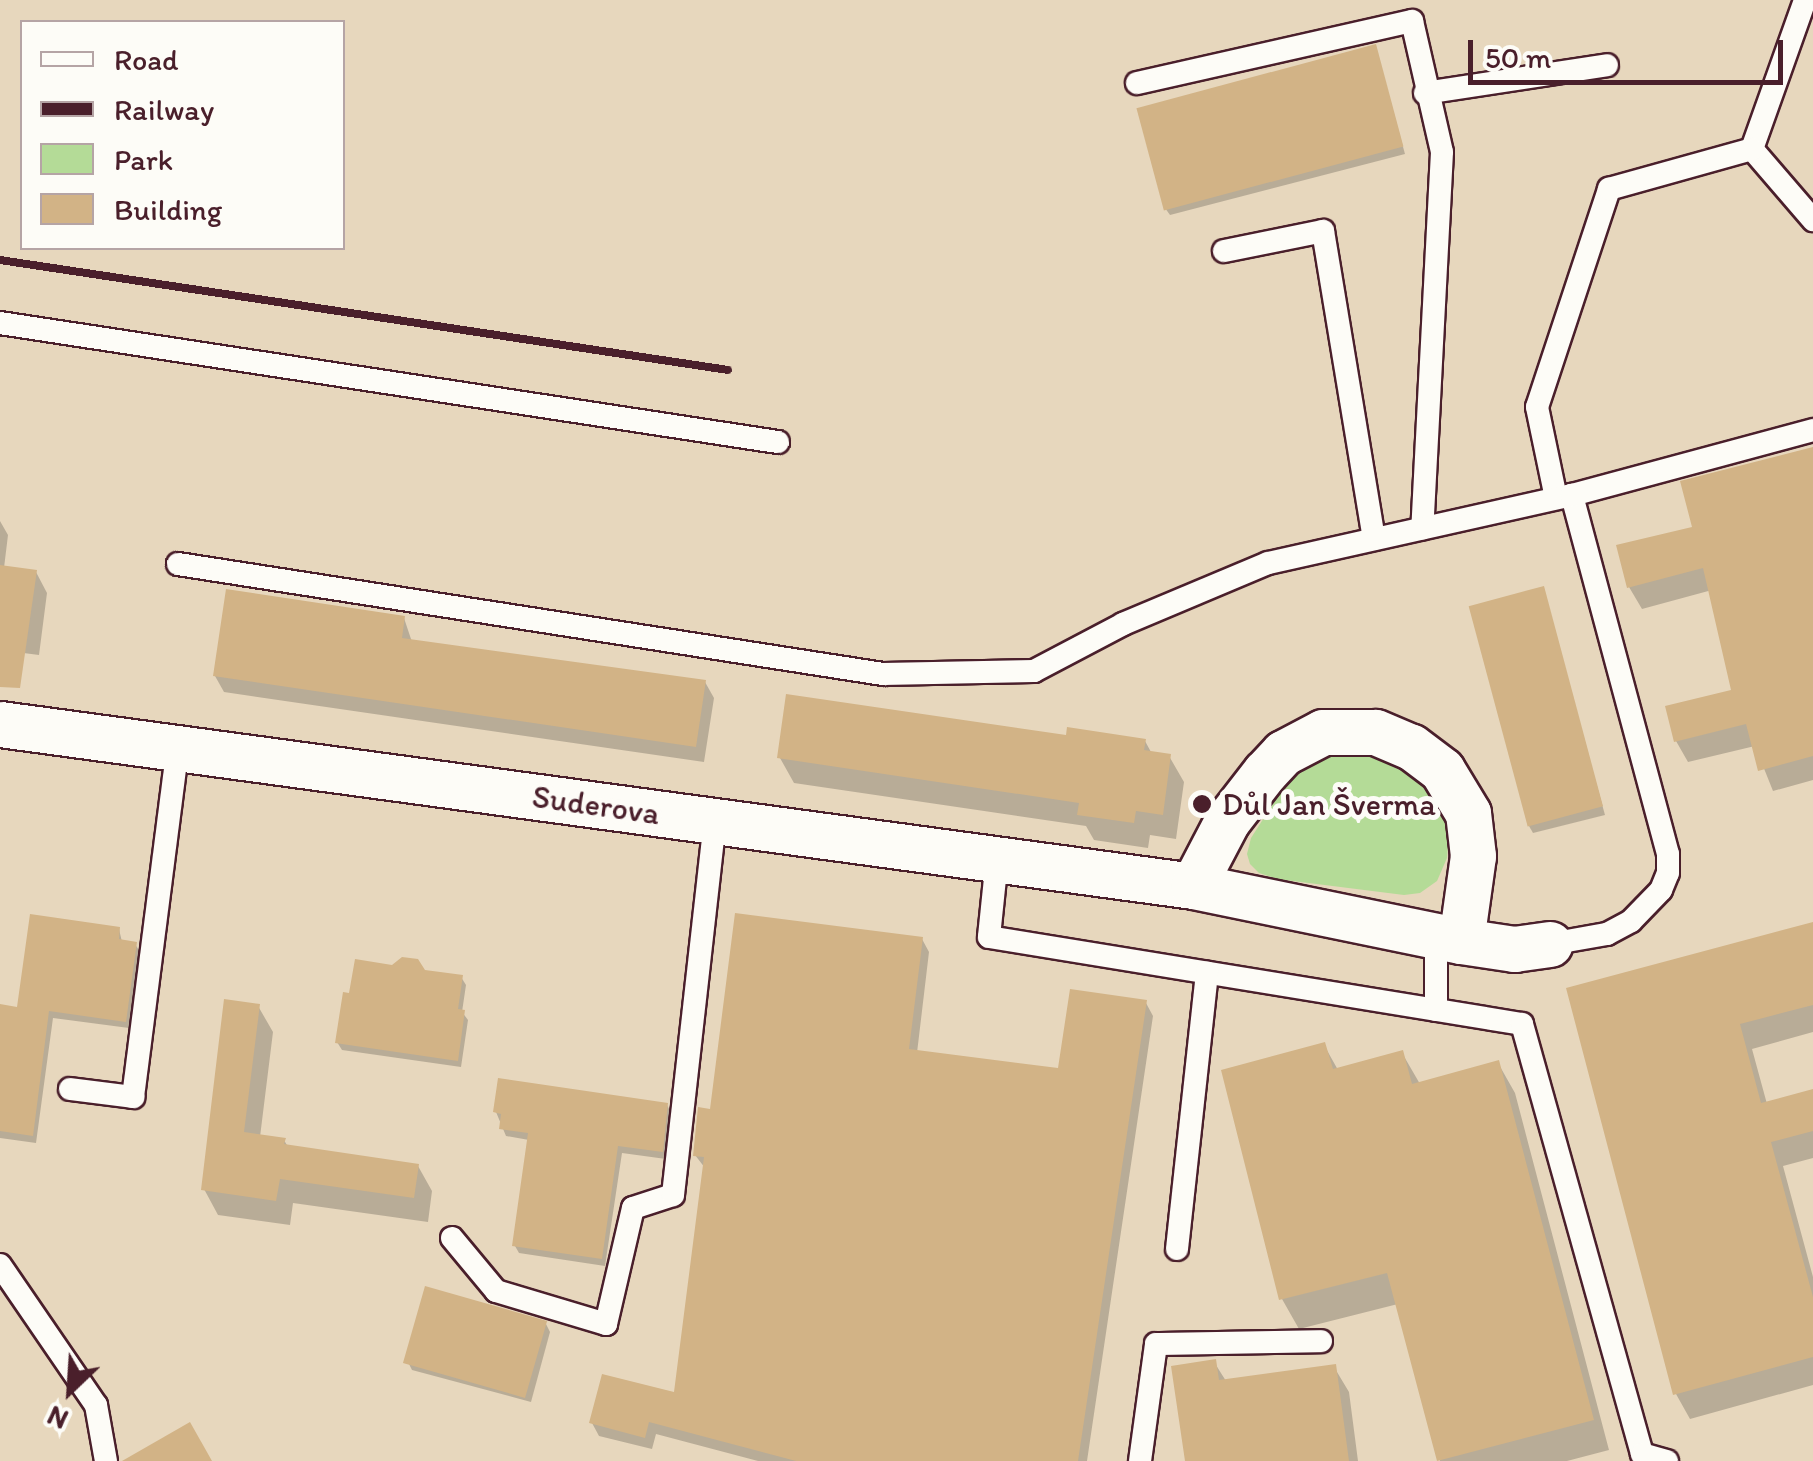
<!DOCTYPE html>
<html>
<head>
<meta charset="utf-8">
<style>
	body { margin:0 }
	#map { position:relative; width:1813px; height:1461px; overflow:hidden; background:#f0e6d5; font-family:Itim,sans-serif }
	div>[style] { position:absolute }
	.built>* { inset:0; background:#e7d7bd }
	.green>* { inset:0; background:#b4db97 }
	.shadow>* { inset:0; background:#0003 }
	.building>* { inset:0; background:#d2b386; transform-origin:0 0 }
	.roads { filter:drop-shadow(2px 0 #4a1f2b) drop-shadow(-2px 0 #4a1f2b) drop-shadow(0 2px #4a1f2b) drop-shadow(0 -2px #4a1f2b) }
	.lane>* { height:22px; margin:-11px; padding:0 11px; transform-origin:11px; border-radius:11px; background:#fdfcf7 }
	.street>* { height:45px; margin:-22.5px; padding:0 22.5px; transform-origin:22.5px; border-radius:22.5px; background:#fdfcf7 }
	.rail>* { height:8px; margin:-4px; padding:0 4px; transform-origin:4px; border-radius:4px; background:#4a1f2b }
	.dots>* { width:28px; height:28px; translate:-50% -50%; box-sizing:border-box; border:5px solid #fdfcf7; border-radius:50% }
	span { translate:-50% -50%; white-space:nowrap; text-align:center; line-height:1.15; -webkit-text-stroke:10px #fdfcf7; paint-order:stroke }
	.poi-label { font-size:32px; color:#4a1f2b }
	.left { translate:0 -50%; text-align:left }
	.street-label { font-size:32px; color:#4a1f2b }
	.legend { position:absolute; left:20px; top:20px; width:325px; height:230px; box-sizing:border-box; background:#fdfcf7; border:2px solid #b5a4a5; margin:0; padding:12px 18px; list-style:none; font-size:30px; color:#4a1f2b }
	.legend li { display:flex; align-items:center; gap:20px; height:50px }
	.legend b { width:50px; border:2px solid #b5a4a5 }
	.north { position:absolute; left:20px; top:1341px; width:100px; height:100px; -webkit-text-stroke:8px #fdfcf7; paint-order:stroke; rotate:205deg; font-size:28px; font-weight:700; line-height:40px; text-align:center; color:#4a1f2b }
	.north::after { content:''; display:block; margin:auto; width:35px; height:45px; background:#4a1f2b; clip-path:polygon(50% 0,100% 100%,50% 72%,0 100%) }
	.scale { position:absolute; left:1468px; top:40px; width:315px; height:45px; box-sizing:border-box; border:5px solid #4a1f2b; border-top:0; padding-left:12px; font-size:30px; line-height:35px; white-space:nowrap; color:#4a1f2b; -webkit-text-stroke:8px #fdfcf7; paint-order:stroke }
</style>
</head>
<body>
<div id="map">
	<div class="built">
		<div style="clip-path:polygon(evenodd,0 0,1813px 0,1813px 1461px,0 1461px,0 0,22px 22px,342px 22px,342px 248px,22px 248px,22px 22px)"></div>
	</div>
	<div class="green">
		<div style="clip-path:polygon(1348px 751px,1386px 756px,1424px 782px,1440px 806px,1449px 834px,1447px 858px,1437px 881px,1420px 893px,1404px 895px,1277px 879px,1259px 873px,1250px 864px,1247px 854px,1251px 838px,1285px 785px,1320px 757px)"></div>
	</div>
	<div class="shadow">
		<div style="clip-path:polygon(1375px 47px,1405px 154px,1170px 215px,1165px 208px)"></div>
		<div style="clip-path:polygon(1813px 449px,1813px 780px,1773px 791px,1755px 746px,1688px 762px,1676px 741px,1734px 691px,1712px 590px,1642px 609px,1629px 587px,1619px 547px,1695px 528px)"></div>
		<div style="clip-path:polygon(0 521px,8px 535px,4px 568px,36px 572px,47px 593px,39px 655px,0 650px)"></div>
		<div style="clip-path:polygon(1543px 589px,1605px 815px,1533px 833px,1529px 826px)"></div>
		<div style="clip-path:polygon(404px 618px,412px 642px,705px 682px,714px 698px,704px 762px,224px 692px,215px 676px)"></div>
		<div style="clip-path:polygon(1068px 738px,1145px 741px,1151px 752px,1169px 756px,1184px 782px,1176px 839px,1150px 835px,1148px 848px,1094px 840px,1086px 826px,794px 783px,780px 758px)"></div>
		<div style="clip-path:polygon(1813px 924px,1813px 1032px,1752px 1049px,1767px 1104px,1813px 1091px,1813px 1158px,1783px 1166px,1813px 1277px,1813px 1385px,1690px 1419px,1676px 1394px,1569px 989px)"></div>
		<div style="clip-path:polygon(119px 929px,122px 942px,135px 944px,140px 952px,129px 1028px,53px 1018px,36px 1143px,0 1138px,0 1020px)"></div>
		<div style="clip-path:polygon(922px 939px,929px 952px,917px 1053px,1060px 1071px,1146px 1003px,1153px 1016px,1087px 1461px,758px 1461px,656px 1434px,652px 1449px,599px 1436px,592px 1423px,676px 1395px,705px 1168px,695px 1155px,712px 1112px)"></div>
		<div style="clip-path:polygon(393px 967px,461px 977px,466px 985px,462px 1012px,468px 1020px,461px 1067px,342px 1050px,337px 1042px,351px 996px)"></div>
		<div style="clip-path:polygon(258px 1006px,273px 1032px,260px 1137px,284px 1140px,288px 1147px,418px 1166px,432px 1191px,428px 1222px,293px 1203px,290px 1225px,218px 1215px,204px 1189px)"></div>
		<div style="clip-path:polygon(1324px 1045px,1338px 1070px,1402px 1053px,1420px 1084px,1498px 1063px,1515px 1093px,1609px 1450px,1567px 1461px,1440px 1461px,1398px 1304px,1299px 1329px,1282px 1299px)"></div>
		<div style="clip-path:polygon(667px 1105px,671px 1113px,666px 1159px,622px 1153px,605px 1266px,519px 1253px,515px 1246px,529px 1140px,506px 1136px,496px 1112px)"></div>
		<div style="clip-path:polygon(546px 1324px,550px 1332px,531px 1402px,412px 1370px,408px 1362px)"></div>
		<div style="clip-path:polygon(1214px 1362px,1226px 1381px,1334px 1367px,1349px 1392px,1358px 1461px,1187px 1461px)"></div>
	</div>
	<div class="building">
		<div style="left:1376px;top:44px;width:106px;height:248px;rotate:75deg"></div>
		<div style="clip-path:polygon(1813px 447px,1813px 756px,1758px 771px,1746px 724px,1674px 742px,1665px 706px,1731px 690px,1703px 568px,1627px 588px,1616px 545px,1692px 527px,1680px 481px)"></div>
		<div style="clip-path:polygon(0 565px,37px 570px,20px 688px,0 687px)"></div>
		<div style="left:1544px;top:586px;width:228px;height:78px;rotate:75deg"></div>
		<div style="clip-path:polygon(226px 589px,405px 616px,402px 638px,706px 680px,696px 747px,213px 676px)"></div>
		<div style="clip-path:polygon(786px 694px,1066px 735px,1067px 727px,1146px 739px,1144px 750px,1171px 754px,1163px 815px,1136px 811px,1134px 823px,1077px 815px,1079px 803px,777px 758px)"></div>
		<div style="clip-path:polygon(735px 913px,923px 937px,909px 1049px,1058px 1068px,1070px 989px,1147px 1000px,1078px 1461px,796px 1461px,649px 1422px,645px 1438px,589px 1423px,602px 1374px,674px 1392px,704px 1157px,693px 1156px,698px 1107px,710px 1109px)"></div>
		<div style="clip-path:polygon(30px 914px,120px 927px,119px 939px,137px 942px,126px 1022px,49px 1011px,33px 1136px,0 1131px,0 1004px,17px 1007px)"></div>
		<div style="clip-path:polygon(1813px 922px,1813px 1005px,1740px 1024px,1761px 1103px,1813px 1089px,1813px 1131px,1771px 1142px,1813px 1297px,1813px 1357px,1673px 1395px,1566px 988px)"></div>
		<div style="clip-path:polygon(402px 957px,418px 959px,425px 970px,463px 975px,458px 1009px,465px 1010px,458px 1061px,335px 1043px,343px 992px,349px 993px,355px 959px,392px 965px)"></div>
		<div style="clip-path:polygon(224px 999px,260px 1004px,244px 1132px,286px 1138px,284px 1144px,419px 1164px,414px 1198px,280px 1179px,276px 1201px,201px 1190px)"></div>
		<div style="clip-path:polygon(1325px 1042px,1333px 1069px,1403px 1050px,1412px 1084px,1499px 1060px,1594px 1420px,1437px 1461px,1387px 1273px,1279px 1300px,1221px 1070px)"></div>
		<div style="clip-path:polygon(498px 1078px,668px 1103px,663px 1152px,618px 1146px,602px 1259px,512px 1246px,528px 1133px,499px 1129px,501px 1114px,493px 1112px)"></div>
		<div style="left:425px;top:1286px;width:127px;height:80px;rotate:16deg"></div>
		<div style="clip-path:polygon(1216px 1359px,1219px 1380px,1336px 1364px,1349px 1461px,1185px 1461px,1171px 1366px)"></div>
		<div style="clip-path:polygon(190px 1422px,212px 1461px,122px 1461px)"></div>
	</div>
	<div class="roads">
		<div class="lane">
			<div style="left:1137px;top:83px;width:282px;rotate:-12.7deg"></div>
			<div style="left:1412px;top:21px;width:134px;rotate:77.1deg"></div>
			<div style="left:1442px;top:152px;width:377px;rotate:93deg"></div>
			<div style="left:1425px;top:93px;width:184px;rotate:-8.7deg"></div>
			<div style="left:1752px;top:149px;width:158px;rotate:-70.4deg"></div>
			<div style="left:1752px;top:149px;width:94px;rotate:49.3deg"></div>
			<div style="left:1224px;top:251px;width:101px;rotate:-11.4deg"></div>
			<div style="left:1323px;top:231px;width:312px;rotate:80.6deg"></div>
			<div style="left:0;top:323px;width:787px;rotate:8.7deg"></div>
			<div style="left:1556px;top:498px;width:93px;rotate:-101.8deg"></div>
			<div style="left:1537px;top:407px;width:230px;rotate:-71.7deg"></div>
			<div style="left:1609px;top:189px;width:148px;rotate:-15.6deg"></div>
			<div style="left:178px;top:564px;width:714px;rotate:8.87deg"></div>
			<div style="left:883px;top:674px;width:151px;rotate:-1.1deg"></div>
			<div style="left:1034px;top:671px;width:101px;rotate:-27.8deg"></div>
			<div style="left:1123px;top:624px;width:157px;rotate:-22.8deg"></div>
			<div style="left:1268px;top:563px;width:312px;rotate:-12.6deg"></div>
			<div style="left:997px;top:859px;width:78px;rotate:95.9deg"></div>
			<div style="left:989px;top:937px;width:540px;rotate:9.27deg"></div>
			<div style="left:1522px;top:1024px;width:446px;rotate:74.4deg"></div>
			<div style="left:1642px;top:1454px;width:26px;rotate:16deg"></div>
			<div style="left:1436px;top:936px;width:74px;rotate:90deg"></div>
			<div style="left:1550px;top:944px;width:58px;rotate:-10deg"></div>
			<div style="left:1607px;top:934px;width:27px;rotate:-28deg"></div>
			<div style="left:1631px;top:921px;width:43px;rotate:-45.9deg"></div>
			<div style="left:1661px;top:890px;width:18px;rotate:-68deg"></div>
			<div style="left:1668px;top:873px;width:19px;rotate:-90deg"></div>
			<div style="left:1668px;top:854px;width:372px;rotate:-105deg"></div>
			<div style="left:1572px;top:495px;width:250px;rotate:-15.1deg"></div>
			<div style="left:70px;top:1089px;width:64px;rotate:7.2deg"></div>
			<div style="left:133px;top:1097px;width:352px;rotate:-82.7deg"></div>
			<div style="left:452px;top:1238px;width:69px;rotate:50.3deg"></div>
			<div style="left:496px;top:1291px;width:115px;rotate:16.7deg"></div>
			<div style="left:606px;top:1324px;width:119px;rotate:-76.9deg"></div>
			<div style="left:633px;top:1208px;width:42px;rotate:-18deg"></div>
			<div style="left:673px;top:1195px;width:376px;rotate:-83.6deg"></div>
			<div style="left:1177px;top:1249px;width:278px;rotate:-83.8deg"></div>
			<div style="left:0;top:1265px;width:170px;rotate:55.6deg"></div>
			<div style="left:96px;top:1405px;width:57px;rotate:79.9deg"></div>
			<div style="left:1140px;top:1461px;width:118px;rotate:-82.2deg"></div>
			<div style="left:1156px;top:1344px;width:165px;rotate:-1deg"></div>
		</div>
		<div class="street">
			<div style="left:0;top:724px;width:1204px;rotate:7.73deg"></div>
			<div style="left:1193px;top:886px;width:274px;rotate:11.6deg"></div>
			<div style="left:1461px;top:941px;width:86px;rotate:-82deg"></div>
			<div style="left:1473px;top:856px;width:43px;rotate:-96.6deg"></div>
			<div style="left:1468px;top:813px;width:50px;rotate:-121.2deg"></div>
			<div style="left:1442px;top:770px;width:39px;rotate:-143deg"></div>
			<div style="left:1411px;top:747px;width:39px;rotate:-157deg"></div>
			<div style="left:1375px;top:732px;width:52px;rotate:180deg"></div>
			<div style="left:1323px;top:732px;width:45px;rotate:152.3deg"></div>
			<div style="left:1283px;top:753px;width:26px;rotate:133deg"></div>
			<div style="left:1265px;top:772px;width:62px;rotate:127.8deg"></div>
			<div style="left:1227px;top:821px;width:73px;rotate:117.6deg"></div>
			<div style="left:1461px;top:941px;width:54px;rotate:8.6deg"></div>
			<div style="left:1514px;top:949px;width:36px;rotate:-8deg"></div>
		</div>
	</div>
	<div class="rail">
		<div style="left:0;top:260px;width:736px;rotate:8.59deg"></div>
	</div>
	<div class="dots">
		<div style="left:1202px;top:804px;background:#4a1f2b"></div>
	</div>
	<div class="poi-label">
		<span class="left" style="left:1222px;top:804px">Důl Jan Šverma</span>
	</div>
	<div class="street-label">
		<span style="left:596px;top:805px;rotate:8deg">Suderova</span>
	</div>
	<ul class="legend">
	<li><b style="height:12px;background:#fdfcf7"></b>Road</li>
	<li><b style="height:12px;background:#4a1f2b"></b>Railway</li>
	<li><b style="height:28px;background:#b4db97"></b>Park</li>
	<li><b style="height:28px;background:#d2b386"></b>Building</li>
	</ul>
	<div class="north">N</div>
	<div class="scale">50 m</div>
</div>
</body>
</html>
